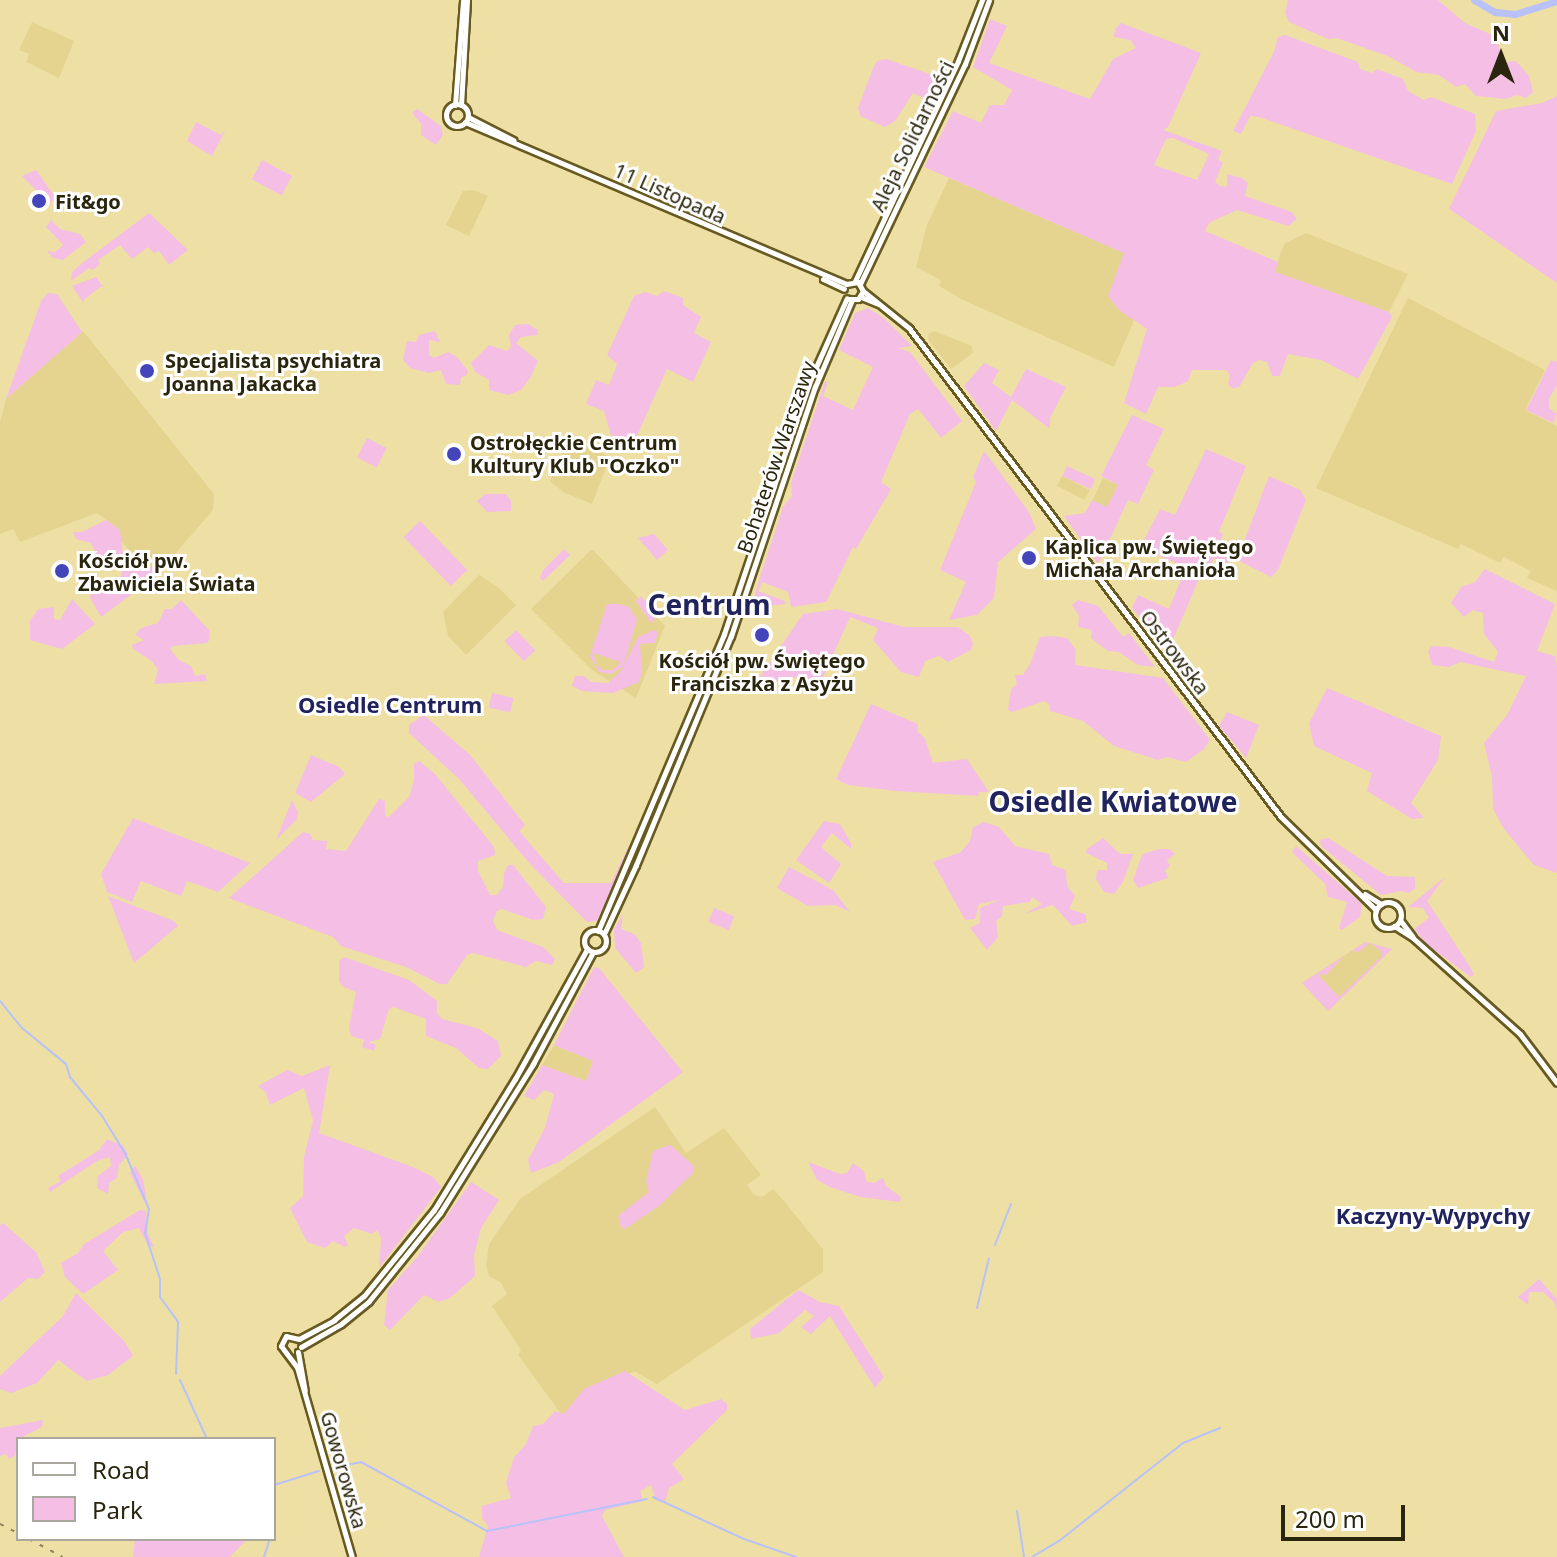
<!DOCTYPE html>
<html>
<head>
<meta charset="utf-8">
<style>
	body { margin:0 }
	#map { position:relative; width:1557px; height:1557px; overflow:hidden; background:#eee0a4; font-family:"Noto Sans",sans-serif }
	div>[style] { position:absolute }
	.built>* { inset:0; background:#e4d490; transform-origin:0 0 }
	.green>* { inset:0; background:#f4bee5; transform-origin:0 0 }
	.stream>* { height:2px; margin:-1px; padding:0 1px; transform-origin:1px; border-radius:1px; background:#b8c2f8 }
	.river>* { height:7px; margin:-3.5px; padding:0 3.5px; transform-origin:3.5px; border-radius:3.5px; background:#b8c2f8 }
	.roads { filter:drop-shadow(2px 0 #675a21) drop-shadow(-2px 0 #675a21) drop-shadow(0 2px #675a21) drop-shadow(0 -2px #675a21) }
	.secondary>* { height:5px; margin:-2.5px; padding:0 2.5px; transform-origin:2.5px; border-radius:2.5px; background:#fff }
	.secondary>.ring { margin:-2.5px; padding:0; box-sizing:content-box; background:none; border:5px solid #fff; border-radius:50% }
	.rail>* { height:2px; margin-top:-1px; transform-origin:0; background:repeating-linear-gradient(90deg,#8d845a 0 4px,transparent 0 12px) }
	.dots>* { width:22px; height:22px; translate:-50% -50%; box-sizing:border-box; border:4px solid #fff; border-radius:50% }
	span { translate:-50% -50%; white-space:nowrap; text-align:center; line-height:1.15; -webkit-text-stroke:6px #fff; paint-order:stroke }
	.street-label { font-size:20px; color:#2a250d }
	.poi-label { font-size:20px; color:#2a250d; font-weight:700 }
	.left { translate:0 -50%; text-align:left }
	.neighbourhood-label { font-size:22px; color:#20235c; font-weight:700 }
	.district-label { font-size:28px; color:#20235c; font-weight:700 }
	.legend { position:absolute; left:16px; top:1437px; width:260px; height:104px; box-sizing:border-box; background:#fff; border:2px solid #aaa89e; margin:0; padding:10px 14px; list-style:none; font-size:24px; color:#2a250d }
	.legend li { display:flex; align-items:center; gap:16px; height:40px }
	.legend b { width:40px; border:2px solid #aaa89e }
	.north { position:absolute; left:1461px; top:16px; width:80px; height:80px; -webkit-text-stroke:6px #fff; paint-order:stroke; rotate:0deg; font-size:22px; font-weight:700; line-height:32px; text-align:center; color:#2a250d }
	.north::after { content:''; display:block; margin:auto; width:28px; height:36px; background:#2a250d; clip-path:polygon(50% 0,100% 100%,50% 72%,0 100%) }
	.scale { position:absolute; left:1281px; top:1505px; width:124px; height:36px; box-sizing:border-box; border:4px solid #2a250d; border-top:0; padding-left:10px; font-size:24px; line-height:28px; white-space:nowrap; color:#2a250d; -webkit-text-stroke:6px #fff; paint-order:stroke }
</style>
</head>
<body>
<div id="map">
	<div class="built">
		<div style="clip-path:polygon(32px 22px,74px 41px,59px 78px,26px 62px,29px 54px,19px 50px)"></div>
		<div style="clip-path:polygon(949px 178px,1157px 267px,1114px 367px,963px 300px,939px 286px,941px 280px,916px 267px,927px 225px)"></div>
		<div style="clip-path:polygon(474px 190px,488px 196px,469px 236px,446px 225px,463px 191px)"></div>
		<div style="clip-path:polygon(1306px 233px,1408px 274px,1389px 312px,1274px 272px,1284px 244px)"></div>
		<div style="clip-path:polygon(1408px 298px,1545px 370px,1525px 410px,1557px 426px,1557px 591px,1527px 578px,1531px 571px,1504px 557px,1500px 563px,1461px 544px,1458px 549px,1316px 488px)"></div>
		<div style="clip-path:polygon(83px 331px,214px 494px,213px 510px,162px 569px,145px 568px,121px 541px,119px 530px,97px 513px,20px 542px,13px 529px,0 534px,0 422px,6px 399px)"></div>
		<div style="clip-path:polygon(934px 331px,972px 346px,973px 353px,951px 369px,929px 341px,928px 334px)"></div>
		<div style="clip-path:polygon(570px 438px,610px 457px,592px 504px,563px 492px,550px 481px)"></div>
		<div style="left:1062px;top:476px;width:31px;height:11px;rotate:27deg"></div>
		<div style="left:1103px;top:478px;width:17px;height:25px;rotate:25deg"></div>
		<div style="clip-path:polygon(592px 549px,665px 626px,636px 698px,592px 670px,531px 609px)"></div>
		<div style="clip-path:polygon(479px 575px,498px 587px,516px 605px,466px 655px,448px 636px,443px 612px)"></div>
		<div style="clip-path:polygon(1365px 942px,1392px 949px,1328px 1011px,1302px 983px)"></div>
		<div style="clip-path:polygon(554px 1045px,593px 1061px,586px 1081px,542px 1065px)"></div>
		<div style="clip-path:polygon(655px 1107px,686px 1153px,724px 1128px,761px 1175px,747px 1185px,753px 1194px,762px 1197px,773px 1189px,783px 1200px,823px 1249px,823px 1272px,657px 1384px,634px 1371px,564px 1418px,518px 1355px,521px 1350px,492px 1306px,507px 1294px,501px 1283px,489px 1276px,486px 1265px,489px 1244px,520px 1199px)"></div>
	</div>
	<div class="green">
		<div style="clip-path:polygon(1288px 0,1438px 0,1465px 23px,1497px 37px,1500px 56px,1506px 62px,1516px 61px,1529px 76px,1533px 92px,1526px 98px,1517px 95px,1506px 99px,1476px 96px,1465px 84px,1456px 87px,1439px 75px,1416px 72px,1390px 57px,1337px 38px,1328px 39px,1289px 22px,1285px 13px)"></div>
		<div style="clip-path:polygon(evenodd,990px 19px,1007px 26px,989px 63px,1090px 99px,1113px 59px,1136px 48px,1130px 40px,1114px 37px,1115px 29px,1121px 23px,1201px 53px,1168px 127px,1163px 130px,1222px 151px,1218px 159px,1223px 163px,1215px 182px,1220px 186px,1227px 187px,1227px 174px,1242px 178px,1248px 183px,1245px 196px,1292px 212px,1297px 219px,1288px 226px,1237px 210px,1209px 223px,1205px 231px,1278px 262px,1275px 272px,1389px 312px,1392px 317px,1358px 379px,1321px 360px,1288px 354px,1280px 376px,1272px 376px,1267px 362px,1259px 360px,1252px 364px,1240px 386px,1233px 389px,1228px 384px,1230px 375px,1226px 370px,1192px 370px,1188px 381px,1175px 387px,1158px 387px,1146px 414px,1124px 403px,1147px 329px,1119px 310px,1108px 296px,1124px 253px,924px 167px,953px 111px,981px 123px,990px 105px,1004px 105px,1012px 90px,973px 67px,990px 19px,1173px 138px,1209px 154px,1197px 180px,1154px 165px,1166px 139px,1173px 138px)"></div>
		<div style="clip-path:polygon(1285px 35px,1358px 62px,1360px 69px,1372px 73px,1377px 69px,1403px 79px,1408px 91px,1424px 100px,1431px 97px,1475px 114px,1476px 131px,1452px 184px,1259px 117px,1250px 116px,1241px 134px,1233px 131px,1274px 52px,1278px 37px)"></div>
		<div style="clip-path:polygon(886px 59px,933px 75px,938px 81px,930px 101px,913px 93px,895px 121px,885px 127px,860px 116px,858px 108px,873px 68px,877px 61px)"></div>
		<div style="clip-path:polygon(1557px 96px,1557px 283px,1449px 209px,1496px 111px,1542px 103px)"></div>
		<div style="clip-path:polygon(417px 109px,441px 126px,443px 135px,436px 145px,421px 135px,421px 124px,412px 113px)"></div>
		<div style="clip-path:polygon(196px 122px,221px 135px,226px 129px,212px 156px,187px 141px)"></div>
		<div style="left:262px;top:160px;width:34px;height:22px;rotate:28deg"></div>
		<div style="clip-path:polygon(36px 170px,55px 197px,50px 204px,22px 176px)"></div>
		<div style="clip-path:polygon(149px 213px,188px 250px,169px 265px,159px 251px,154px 253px,148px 247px,132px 259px,120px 245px,98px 260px,100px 264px,93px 270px,89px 268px,71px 281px,72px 272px,82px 263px)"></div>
		<div style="clip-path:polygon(51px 220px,60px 229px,80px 234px,86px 242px,63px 260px,53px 258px,47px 251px,55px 252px,63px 245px,46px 227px)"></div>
		<div style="clip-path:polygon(96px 277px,104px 288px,101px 286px,84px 300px,84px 304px,72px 286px)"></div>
		<div style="clip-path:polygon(664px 291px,683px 298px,683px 305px,701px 317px,694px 333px,711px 342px,693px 382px,667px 369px,631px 449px,613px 443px,604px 411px,586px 404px,596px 380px,609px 385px,617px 364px,607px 355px,634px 296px,645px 292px,657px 296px)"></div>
		<div style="clip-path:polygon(48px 293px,57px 294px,82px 332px,6px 399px,41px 301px)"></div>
		<div style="clip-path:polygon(868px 308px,884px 318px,912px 346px,898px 348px,910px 352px,962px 421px,941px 438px,918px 409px,910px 414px,881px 482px,891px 489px,856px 549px,853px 547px,826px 602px,791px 607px,788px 592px,762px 582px,758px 591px,785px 601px,786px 604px,759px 607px,753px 601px,758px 583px,783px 507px,792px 496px,791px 483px,825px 381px,828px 382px,823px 396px,853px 410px,873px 367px,839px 350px,855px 313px)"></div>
		<div style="clip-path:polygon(528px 324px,538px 330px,538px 335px,521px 337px,516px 343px,538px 361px,530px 378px,521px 390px,508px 395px,489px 390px,489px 380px,475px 372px,471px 363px,489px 345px,507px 351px,511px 347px,509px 335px,515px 325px)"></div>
		<div style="clip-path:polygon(435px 331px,440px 342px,429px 340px,429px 355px,434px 358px,448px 352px,457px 357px,468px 371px,466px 376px,461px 377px,460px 385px,446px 384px,441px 370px,429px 373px,410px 368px,403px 360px,407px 341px,416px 342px,419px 335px)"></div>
		<div style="clip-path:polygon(1551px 360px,1557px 362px,1557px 386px,1549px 398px,1549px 408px,1557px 414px,1553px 423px,1526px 410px)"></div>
		<div style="clip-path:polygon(984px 363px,999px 370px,992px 383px,1011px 397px,1026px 369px,1066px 387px,1050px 418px,1050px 429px,1012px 400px,996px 431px,964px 386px)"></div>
		<div style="clip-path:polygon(1132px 415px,1164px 429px,1146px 465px,1154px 470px,1138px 504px,1128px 500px,1098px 564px,1064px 516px,1085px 513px,1092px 500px,1107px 507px,1118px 485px,1101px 476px)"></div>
		<div style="left:367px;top:438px;width:22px;height:22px;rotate:27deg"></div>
		<div style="clip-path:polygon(1206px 449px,1246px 466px,1219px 532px,1223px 534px,1217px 551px,1230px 556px,1228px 564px,1214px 558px,1206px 575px,1201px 574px,1167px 654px,1132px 608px,1138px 595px,1169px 609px,1186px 567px,1157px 555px,1158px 550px,1143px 542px,1160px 509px,1175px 515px)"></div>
		<div style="clip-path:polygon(984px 451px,1029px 512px,1036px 529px,998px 562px,994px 598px,977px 615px,949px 620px,966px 582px,940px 570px,976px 482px,973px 477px)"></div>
		<div style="left:1067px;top:466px;width:31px;height:11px;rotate:25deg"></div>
		<div style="clip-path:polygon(1269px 476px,1300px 490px,1306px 500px,1278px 570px,1271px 577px,1237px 560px)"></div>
		<div style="clip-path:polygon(485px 494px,506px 494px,511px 501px,511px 511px,487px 512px,477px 501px)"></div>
		<div style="clip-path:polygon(106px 520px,120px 530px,123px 554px,113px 562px,99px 561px,91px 543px,76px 539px,73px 532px,82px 532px)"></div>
		<div style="left:420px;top:521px;width:68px;height:23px;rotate:46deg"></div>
		<div style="clip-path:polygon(654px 534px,668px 550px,657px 560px,638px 538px)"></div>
		<div style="clip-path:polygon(564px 549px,570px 555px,543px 581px,540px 578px,543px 570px)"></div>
		<div style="clip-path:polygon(142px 564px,152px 567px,155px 577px,101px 617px,89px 596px,119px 581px,123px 569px)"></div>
		<div style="clip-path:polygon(1485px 569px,1555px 604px,1537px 651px,1555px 656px,1557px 666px,1557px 873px,1534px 865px,1504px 829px,1493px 809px,1492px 777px,1484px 743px,1507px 715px,1526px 676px,1460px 662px,1449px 667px,1432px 665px,1428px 652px,1431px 646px,1449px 647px,1494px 662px,1498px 652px,1484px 634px,1483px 613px,1473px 610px,1464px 617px,1451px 603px,1461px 587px,1475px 582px)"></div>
		<div style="clip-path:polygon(641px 596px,658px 616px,651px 623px,636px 601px)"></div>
		<div style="clip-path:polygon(72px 599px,95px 624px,62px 649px,30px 640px,30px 621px,38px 609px,54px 607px,54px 619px,60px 620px)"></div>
		<div style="clip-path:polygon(181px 600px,209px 630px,210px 639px,207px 643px,173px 646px,170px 649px,179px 660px,191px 666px,195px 676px,205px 674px,207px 681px,154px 684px,158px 670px,152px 661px,133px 649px,132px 645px,144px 640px,135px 635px,141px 628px,158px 623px,165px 609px,172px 609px)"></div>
		<div style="clip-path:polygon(1078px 600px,1098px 606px,1123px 637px,1129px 633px,1155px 667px,1138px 665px,1119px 652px,1108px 651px,1091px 638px,1092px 630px,1078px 627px,1079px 616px,1072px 605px)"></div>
		<div style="clip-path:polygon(evenodd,619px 604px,629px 607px,637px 619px,624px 665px,638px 637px,654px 630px,658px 632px,655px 643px,640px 644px,642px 672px,639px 682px,613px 693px,582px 691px,572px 686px,575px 676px,584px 676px,591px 682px,608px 683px,621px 671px,624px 666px,611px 674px,599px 672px,590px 656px,607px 604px,619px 604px,594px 653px,620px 662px,620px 663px,613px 670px,603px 670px,596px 665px,594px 653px)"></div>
		<div style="clip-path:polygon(837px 609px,904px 627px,958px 627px,970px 636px,973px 644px,971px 650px,948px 662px,939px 656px,925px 661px,919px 677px,901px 672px,873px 640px,878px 628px,850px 617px,820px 684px,792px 677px,753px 687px,803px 614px)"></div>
		<div style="left:516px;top:630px;width:28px;height:16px;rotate:46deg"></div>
		<div style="clip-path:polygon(1051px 636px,1067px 638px,1076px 650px,1075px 665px,1163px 678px,1210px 740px,1204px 749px,1186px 762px,1167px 757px,1158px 760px,1114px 746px,1083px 721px,1050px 711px,1050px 705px,1044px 701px,1012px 712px,1008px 710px,1011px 689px,1017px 684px,1015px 675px,1023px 675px,1030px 664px,1040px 637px)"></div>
		<div style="clip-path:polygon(1327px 688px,1441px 736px,1438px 760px,1411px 803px,1424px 818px,1412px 819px,1367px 791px,1372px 773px,1314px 746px,1309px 723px)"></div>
		<div style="left:492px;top:693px;width:22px;height:15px;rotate:13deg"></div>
		<div style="clip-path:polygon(871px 704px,918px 724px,917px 731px,925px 739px,933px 763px,967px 759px,989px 792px,979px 792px,978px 796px,896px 791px,848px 785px,836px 779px)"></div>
		<div style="clip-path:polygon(1227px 712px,1259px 725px,1246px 758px,1219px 726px)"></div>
		<div style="clip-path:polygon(424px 715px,470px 755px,525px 825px,519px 831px,564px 883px,611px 883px,631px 841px,620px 872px,637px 838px,600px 922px,613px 890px,596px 921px,587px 922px,530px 864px,459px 779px,409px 733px,409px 725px)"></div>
		<div style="clip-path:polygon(311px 755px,339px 767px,345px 774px,311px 802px,295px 793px)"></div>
		<div style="clip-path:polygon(419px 761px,435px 774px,494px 847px,495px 855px,478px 861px,478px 871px,490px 895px,497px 895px,503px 887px,504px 874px,508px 865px,513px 865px,546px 907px,543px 919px,533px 920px,502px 909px,497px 911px,493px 921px,497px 930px,543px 947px,555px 959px,552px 965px,536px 961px,526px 967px,473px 953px,467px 955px,447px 984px,440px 984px,406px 967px,341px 946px,333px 937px,229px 898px,303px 832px,310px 834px,313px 840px,327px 841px,326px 849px,346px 851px,379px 799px,385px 801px,385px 816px,389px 817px,409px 797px,414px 780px,414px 764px)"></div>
		<div style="clip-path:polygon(292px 800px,298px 812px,297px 819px,276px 840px)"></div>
		<div style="clip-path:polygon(133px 818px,250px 863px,218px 892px,187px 881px,181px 896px,141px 881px,132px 902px,107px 892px,101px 874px)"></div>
		<div style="clip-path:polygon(824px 821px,840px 824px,851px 843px,851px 849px,832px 833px,821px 847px,841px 864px,829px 883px,796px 860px)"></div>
		<div style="clip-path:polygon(984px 822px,999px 827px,1015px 846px,1049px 854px,1052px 865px,1066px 870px,1067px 886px,1075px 896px,1069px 909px,1085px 914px,1087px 922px,1072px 926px,1053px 905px,1024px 914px,1042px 904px,1032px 897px,1030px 902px,1003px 906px,1002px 916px,996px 921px,998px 937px,987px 950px,970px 928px,980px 923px,980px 908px,999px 900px,979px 904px,975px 919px,965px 920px,933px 862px,961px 852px,970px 841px,973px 827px)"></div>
		<div style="clip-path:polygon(1103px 838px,1120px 854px,1133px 854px,1123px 882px,1114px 894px,1104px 892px,1096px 879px,1097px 870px,1107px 870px,1107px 863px,1086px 853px,1087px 849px)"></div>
		<div style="clip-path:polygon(1328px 838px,1387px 876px,1415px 877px,1415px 889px,1408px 893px,1402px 891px,1381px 895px,1321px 846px,1320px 840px)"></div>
		<div style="clip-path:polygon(1296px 846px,1362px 904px,1360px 917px,1342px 930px,1339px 928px,1347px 902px,1328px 897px,1325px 884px,1292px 852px)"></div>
		<div style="clip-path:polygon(1159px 849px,1170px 849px,1175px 854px,1167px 860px,1170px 866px,1165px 870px,1168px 878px,1138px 888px,1133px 880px,1140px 860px,1143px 854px)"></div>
		<div style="clip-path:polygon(789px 867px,833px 890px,850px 912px,835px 905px,808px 906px,777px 888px)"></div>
		<div style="clip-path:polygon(1445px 877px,1427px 901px,1467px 962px,1474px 974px,1471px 977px,1426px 944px,1414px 929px,1429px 918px,1423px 908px,1408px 907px)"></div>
		<div style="clip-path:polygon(108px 896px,174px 921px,178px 926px,134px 963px)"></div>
		<div style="left:714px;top:908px;width:22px;height:15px;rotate:22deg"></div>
		<div style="clip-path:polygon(623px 914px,621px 929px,634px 934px,641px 943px,644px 967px,636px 973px,615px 948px,614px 929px)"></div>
		<div style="clip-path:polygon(1365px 942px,1392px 949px,1328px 1011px,1302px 983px,1344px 956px,1325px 976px,1322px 973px,1319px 976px,1339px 997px,1382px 956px,1381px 951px,1370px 943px,1358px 952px,1352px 951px)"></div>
		<div style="clip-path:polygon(344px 957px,409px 980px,437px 1001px,437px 1013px,442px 1019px,477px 1028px,498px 1041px,501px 1056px,488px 1069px,479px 1068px,456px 1048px,426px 1036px,426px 1019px,394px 1007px,389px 1009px,380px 1039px,369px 1042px,376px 1045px,374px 1051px,362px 1047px,364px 1040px,351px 1036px,349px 1027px,356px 992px,342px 986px,339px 981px,339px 961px)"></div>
		<div style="clip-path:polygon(594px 967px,599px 968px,683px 1072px,559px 1162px,531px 1173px,528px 1160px,545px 1128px,554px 1094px,544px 1090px,534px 1100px,524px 1096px,542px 1065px,586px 1081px,593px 1061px,554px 1045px)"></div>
		<div style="clip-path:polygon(330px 1065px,319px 1133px,413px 1167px,433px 1177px,441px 1187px,379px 1268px,381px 1238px,377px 1230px,372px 1234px,354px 1228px,344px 1236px,348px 1245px,345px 1247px,333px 1241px,325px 1248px,307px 1242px,290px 1208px,303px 1196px,304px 1157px,313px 1120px,304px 1088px,270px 1105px,266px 1093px,258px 1086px,287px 1070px,302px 1076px)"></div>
		<div style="clip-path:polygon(107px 1139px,123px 1146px,128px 1154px,119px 1165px,117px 1178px,109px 1183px,108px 1194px,97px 1188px,98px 1176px,111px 1166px,110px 1157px,97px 1161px,50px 1192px,48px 1188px,61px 1181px,58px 1176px,99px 1150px)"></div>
		<div style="clip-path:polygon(670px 1145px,694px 1166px,693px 1173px,659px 1206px,625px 1229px,621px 1227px,618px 1216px,649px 1192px,646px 1182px,653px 1151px)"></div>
		<div style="clip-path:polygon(808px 1162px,840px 1174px,847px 1173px,853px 1163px,864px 1171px,866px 1181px,874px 1183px,883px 1178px,886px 1186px,901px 1197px,900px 1202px,860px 1197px,830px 1187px,817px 1180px)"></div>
		<div style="clip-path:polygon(135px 1166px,143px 1179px,148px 1209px,130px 1173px)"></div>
		<div style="clip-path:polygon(464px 1170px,467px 1171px,408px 1251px,370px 1298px,333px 1326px,304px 1342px,368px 1295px)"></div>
		<div style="clip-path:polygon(471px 1182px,499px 1200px,481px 1228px,474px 1255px,475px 1276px,450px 1298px,439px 1302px,424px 1295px,390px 1330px,384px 1325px,388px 1290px,418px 1256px)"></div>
		<div style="clip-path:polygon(140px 1210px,146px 1211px,148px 1234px,154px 1247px,149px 1247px,139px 1228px,123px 1232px,103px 1251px,118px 1270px,83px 1294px,65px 1277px,61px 1263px,78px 1253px,84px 1244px)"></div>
		<div style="clip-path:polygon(3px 1223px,36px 1252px,45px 1272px,38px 1279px,28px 1278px,0 1302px,0 1225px)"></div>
		<div style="clip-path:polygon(1539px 1279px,1557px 1299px,1557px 1309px,1554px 1302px,1543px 1292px,1529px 1292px,1528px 1305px,1518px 1297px)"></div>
		<div style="clip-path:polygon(798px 1290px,820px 1302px,839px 1306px,884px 1377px,875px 1388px,830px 1316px,811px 1334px,801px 1327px,814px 1316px,805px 1310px,779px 1333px,751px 1339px,750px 1329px)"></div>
		<div style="clip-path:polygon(76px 1293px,125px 1342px,133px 1356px,108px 1375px,87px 1381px,58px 1360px,37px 1383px,11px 1393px,0 1389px,0 1376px,63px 1316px)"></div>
		<div style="clip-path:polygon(625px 1371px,685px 1410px,721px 1399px,727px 1404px,727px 1410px,672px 1464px,684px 1479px,669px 1488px,665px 1503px,656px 1500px,651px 1485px,640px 1491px,643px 1501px,605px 1510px,602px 1516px,624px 1557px,479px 1557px,488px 1526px,482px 1518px,482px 1506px,511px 1498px,506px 1483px,514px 1457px,526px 1444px,533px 1426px,543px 1424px,555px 1411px,564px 1414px,584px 1389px)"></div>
		<div style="clip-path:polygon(43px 1420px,42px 1427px,18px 1439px,15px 1456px,9px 1459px,6px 1454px,0 1456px,0 1428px)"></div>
		<div style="clip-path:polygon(135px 1539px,247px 1539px,230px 1557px,133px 1557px)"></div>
	</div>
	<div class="stream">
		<div style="left:0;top:1001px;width:35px;rotate:51deg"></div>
		<div style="left:22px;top:1028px;width:57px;rotate:39.3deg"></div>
		<div style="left:66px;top:1064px;width:14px;rotate:73deg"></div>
		<div style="left:70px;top:1077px;width:50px;rotate:50.6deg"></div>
		<div style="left:102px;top:1116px;width:44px;rotate:58.1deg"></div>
		<div style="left:125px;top:1153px;width:61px;rotate:66.8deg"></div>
		<div style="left:149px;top:1209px;width:24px;rotate:99deg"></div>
		<div style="left:145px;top:1233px;width:48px;rotate:71.9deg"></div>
		<div style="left:160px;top:1279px;width:18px;rotate:90deg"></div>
		<div style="left:160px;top:1297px;width:31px;rotate:54deg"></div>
		<div style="left:178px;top:1322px;width:52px;rotate:92.2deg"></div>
		<div style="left:995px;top:1245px;width:44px;rotate:-68.7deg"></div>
		<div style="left:977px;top:1308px;width:51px;rotate:-76.5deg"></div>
		<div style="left:180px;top:1380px;width:65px;rotate:65.4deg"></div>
		<div style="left:331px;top:1468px;width:31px;rotate:-11deg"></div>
		<div style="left:361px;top:1462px;width:144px;rotate:28.7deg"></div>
		<div style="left:487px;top:1531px;width:163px;rotate:-11.3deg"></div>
		<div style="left:274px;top:1485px;width:47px;rotate:-17.3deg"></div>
		<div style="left:653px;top:1497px;width:100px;rotate:24.8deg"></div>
		<div style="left:744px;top:1539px;width:55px;rotate:19.1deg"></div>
		<div style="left:1017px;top:1511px;width:47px;rotate:81.3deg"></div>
		<div style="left:264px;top:1557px;width:19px;rotate:-72deg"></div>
		<div style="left:1032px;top:1557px;width:31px;rotate:-31deg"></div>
		<div style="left:1059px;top:1541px;width:158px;rotate:-38.3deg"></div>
		<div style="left:1183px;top:1443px;width:40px;rotate:-22deg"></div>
	</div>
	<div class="river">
		<div style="left:1474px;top:0;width:24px;rotate:30deg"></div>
		<div style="left:1495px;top:12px;width:20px;rotate:6deg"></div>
		<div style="left:1515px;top:14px;width:44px;rotate:-17.2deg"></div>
	</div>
	<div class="roads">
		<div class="secondary">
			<div class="ring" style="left:446px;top:104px;width:17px;height:17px"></div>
			<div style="left:455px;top:105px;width:105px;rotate:-85.6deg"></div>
			<div style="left:461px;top:105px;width:105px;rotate:-86.7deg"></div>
			<div style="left:468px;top:117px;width:51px;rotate:27.1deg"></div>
			<div style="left:465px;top:122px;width:414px;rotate:23deg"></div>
			<div style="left:823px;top:279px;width:23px;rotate:25deg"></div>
			<div style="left:855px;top:281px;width:243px;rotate:-64.9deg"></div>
			<div style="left:958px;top:61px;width:66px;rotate:-68.5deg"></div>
			<div style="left:846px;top:284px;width:12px;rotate:-9deg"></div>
			<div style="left:858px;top:282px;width:10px;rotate:61deg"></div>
			<div style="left:863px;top:291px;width:59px;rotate:38.8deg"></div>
			<div style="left:909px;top:328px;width:614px;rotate:52.74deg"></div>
			<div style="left:1281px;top:817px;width:133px;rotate:44.4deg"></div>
			<div style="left:860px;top:284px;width:244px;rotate:-64.5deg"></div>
			<div style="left:965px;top:64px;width:68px;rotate:-69.4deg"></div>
			<div style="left:861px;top:297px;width:18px;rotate:22deg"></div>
			<div style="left:849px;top:299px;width:9px"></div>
			<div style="left:858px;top:299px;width:9px;rotate:-58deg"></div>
			<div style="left:1365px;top:894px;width:19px;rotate:32deg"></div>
			<div class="ring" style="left:1375px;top:902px;width:21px;height:21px"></div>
			<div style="left:1400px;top:920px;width:21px;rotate:53deg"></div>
			<div style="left:1394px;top:926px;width:22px;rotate:32deg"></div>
			<div style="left:1413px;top:938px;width:144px;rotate:41.9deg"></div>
			<div style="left:1520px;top:1034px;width:61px;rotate:52.9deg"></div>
			<div class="ring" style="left:584px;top:930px;width:17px;height:17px"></div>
			<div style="left:598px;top:931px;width:323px;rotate:-67deg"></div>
			<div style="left:724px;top:634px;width:263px;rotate:-71.4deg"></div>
			<div style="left:808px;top:385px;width:95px;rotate:-65.9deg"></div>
			<div style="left:604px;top:934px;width:76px;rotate:-65.1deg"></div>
			<div style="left:636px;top:865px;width:248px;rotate:-67.5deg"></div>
			<div style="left:731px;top:636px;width:263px;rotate:-71.4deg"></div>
			<div style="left:815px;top:387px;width:95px;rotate:-67deg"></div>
			<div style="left:299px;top:1339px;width:40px;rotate:-28deg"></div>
			<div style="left:334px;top:1320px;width:38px;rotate:-39deg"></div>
			<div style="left:364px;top:1296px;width:111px;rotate:-50.9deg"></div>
			<div style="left:434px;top:1210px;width:154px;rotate:-58.3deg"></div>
			<div style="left:515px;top:1079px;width:149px;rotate:-61deg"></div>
			<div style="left:299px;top:1339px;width:13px;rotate:-167deg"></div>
			<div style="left:286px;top:1336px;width:11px;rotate:117deg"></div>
			<div style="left:281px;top:1346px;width:26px;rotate:53deg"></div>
			<div style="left:297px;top:1367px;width:198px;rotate:73.9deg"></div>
			<div style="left:301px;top:1347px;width:46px;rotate:-29.9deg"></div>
			<div style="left:341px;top:1324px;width:36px;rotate:-39deg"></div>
			<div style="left:369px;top:1301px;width:113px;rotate:-51.1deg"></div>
			<div style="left:440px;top:1213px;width:176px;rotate:-58deg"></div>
			<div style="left:533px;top:1064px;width:127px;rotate:-61.8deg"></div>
			<div style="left:298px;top:1352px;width:39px;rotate:80deg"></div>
		</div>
	</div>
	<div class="rail">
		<div style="left:0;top:1524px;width:20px;rotate:27deg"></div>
		<div style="left:29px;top:1539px;width:38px;rotate:28deg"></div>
	</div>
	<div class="dots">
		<div style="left:39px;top:201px;background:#4445ba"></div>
		<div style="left:147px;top:371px;background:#4445ba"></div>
		<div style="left:454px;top:454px;background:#4445ba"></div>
		<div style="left:1029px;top:558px;background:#4445ba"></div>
		<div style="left:62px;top:571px;background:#4445ba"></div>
		<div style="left:762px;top:635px;background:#4445ba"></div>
	</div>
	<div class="street-label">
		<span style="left:912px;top:136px;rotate:-64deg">Aleja Solidarności</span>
		<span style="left:670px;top:193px;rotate:24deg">11 Listopada</span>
		<span style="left:776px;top:457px;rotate:-71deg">Bohaterów Warszawy</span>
		<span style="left:1175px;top:652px;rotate:53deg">Ostrowska</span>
		<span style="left:344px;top:1470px;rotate:74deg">Goworowska</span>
	</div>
	<div class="poi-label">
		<span class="left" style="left:55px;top:201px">Fit&amp;go</span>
		<span class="left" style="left:165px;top:372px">Specjalista psychiatra<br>Joanna Jakacka</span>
		<span class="left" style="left:470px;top:454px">Ostrołęckie Centrum<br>Kultury Klub "Oczko"</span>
		<span class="left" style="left:1045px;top:558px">Kaplica pw. Świętego<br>Michała Archanioła</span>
		<span class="left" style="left:78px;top:572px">Kościół pw.<br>Zbawiciela Świata</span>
		<span style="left:762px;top:672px">Kościół pw. Świętego<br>Franciszka z Asyżu</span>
	</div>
	<div class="neighbourhood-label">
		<span style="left:390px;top:705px">Osiedle Centrum</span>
		<span style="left:1433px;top:1216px">Kaczyny-Wypychy</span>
	</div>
	<div class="district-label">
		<span style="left:709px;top:604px">Centrum</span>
		<span style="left:1113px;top:801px">Osiedle Kwiatowe</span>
	</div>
	<ul class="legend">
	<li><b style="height:10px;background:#fff"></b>Road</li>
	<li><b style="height:22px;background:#f4bee5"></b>Park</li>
	</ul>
	<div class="north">N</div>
	<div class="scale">200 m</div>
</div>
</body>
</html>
